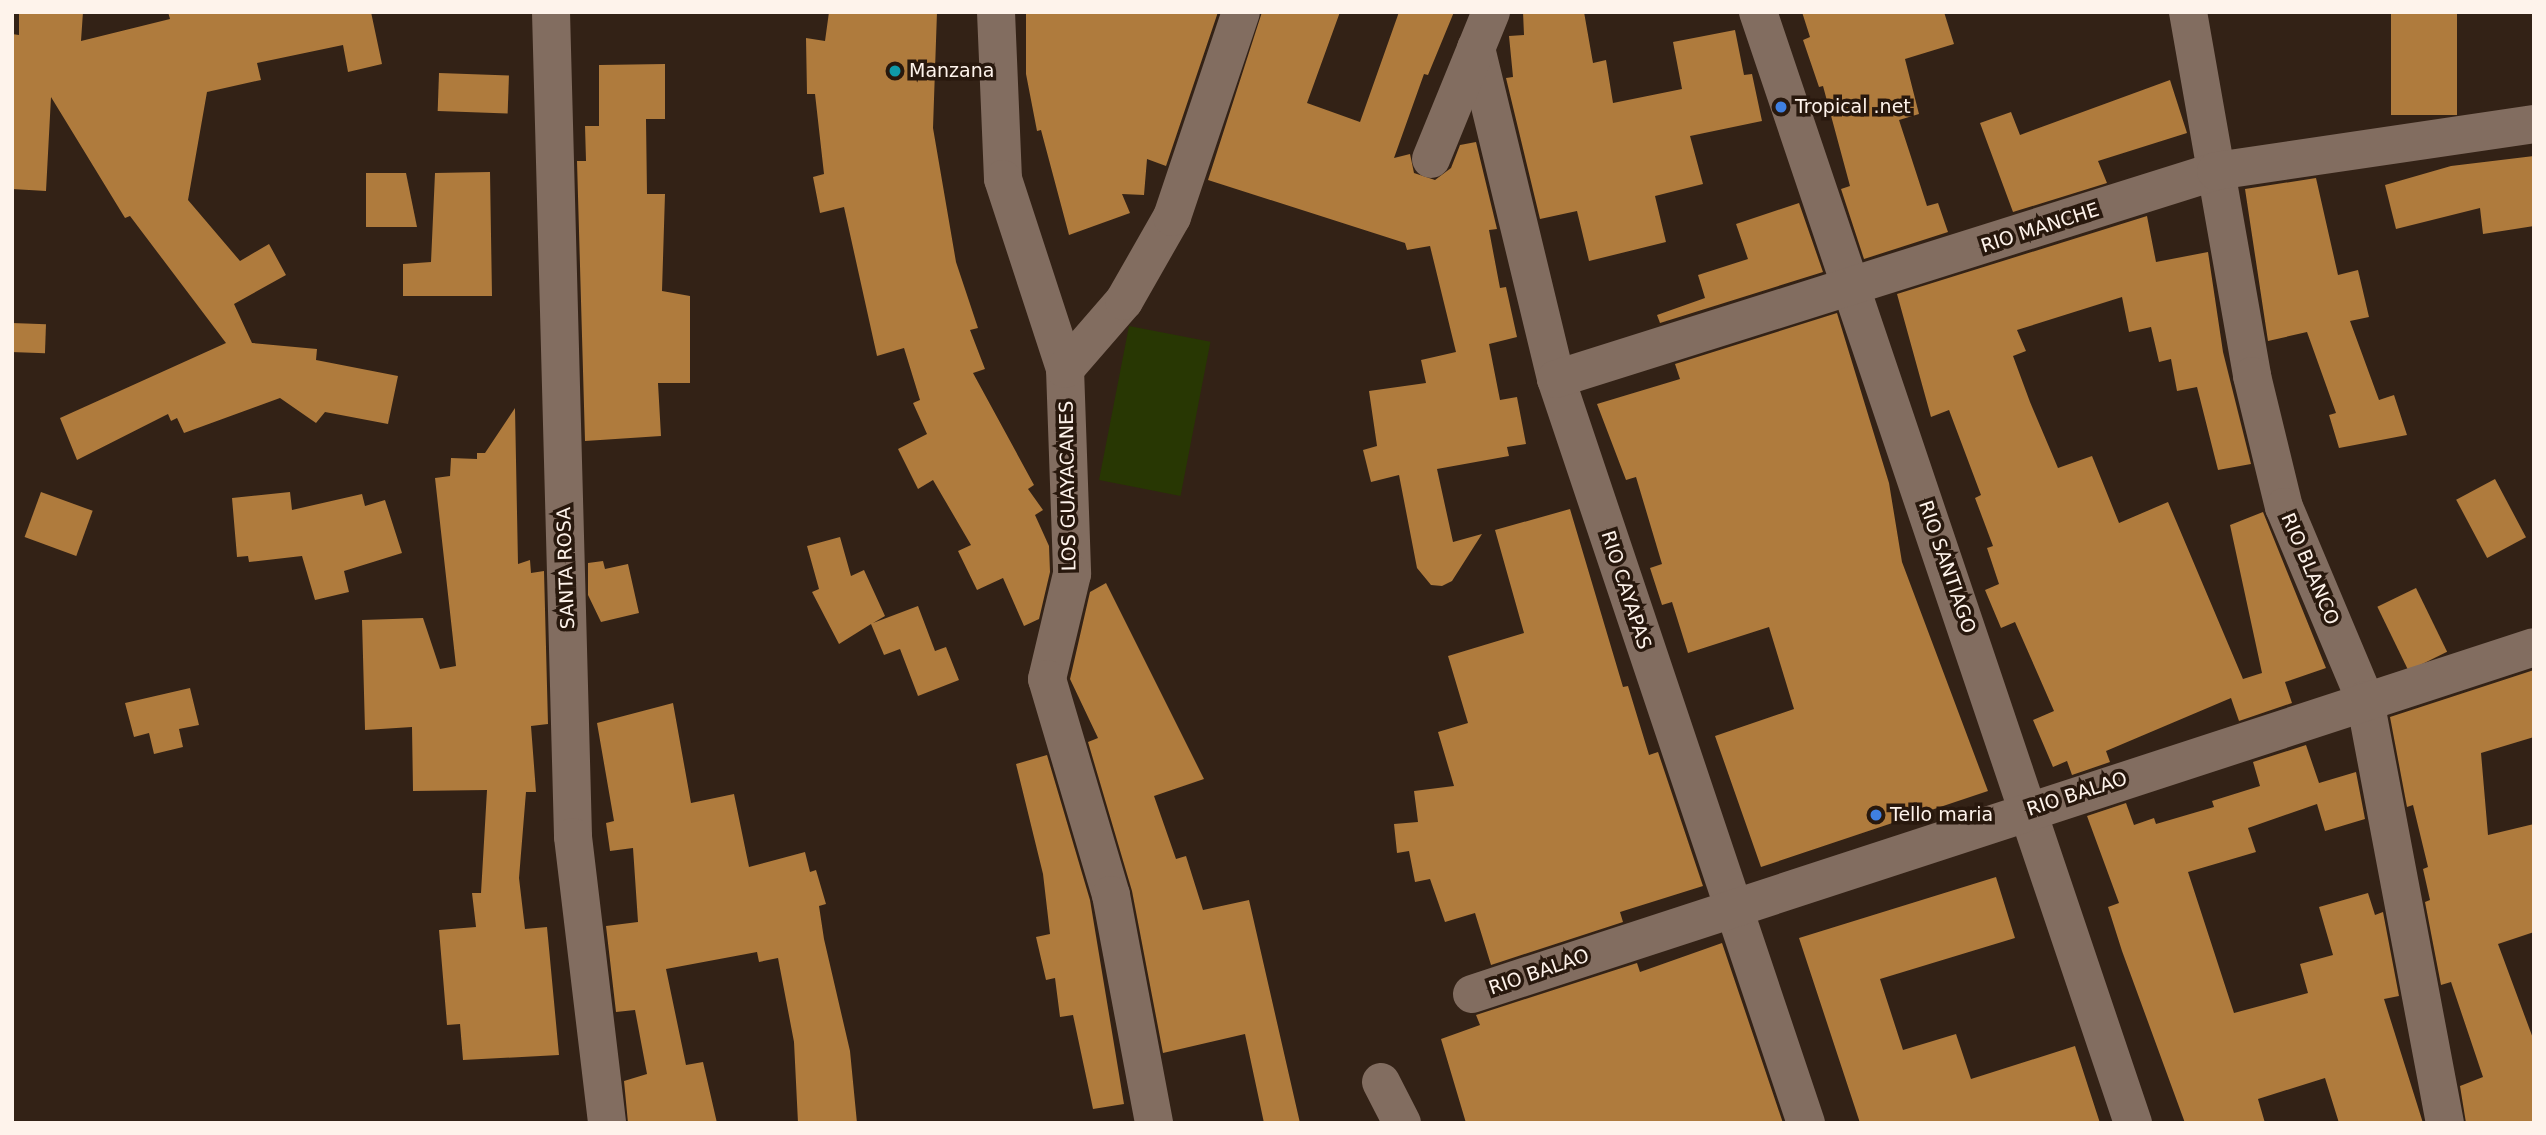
<!DOCTYPE html>
<html>
<head>
<meta charset="utf-8">
<style>
	body { margin:0 }
	#map { position:relative; width:2546px; height:1135px; overflow:hidden; background:#332216; font-family:"DejaVu Sans",sans-serif }
	div>[style] { position:absolute }
	.green>* { inset:0; background:#283703; transform-origin:0 0 }
	.building>* { inset:0; background:#af7b3d; transform-origin:0 0 }
	.minor>* { height:38px; margin:-19px; padding:0 19px; transform-origin:19px; border-radius:19px; background:#826d60 }
	.dots>* { width:19px; height:19px; translate:-50% -50%; box-sizing:border-box; border:4px solid #28180d; border-radius:50% }
	span { translate:-50% -50%; white-space:nowrap; text-align:center; line-height:1.15; -webkit-text-stroke:7px #28180d; paint-order:stroke }
	.poi-label { font-size:19px; color:#fef3eb }
	.left { translate:0 -50%; text-align:left }
	.street-label { font-size:19px; color:#fef3eb }
	.frame { position:absolute; inset:0; border:14px solid #fef3eb; pointer-events:none }
</style>
</head>
<body>
<div id="map">
	<div class="green">
		<div style="left:1129px;top:326px;width:83px;height:157px;rotate:11deg"></div>
	</div>
	<div class="building">
		<div style="clip-path:polygon(19px 12px,83px 12px,81px 41px,170px 19px,168px 12px,371px 12px,382px 64px,348px 72px,343px 45px,257px 63px,261px 80px,207px 92px,188px 200px,240px 261px,269px 244px,286px 275px,234px 304px,252px 343px,317px 349px,316px 360px,398px 376px,388px 424px,325px 412px,316px 423px,280px 398px,184px 433px,177px 418px,171px 421px,168px 414px,77px 460px,60px 418px,226px 343px,130px 216px,125px 218px,51px 97px,46px 191px,12px 189px,12px 34px,19px 35px)"></div>
		<div style="clip-path:polygon(829px 12px,937px 12px,933px 128px,956px 262px,978px 328px,970px 330px,985px 369px,973px 373px,1034px 485px,1028px 489px,1043px 510px,1035px 515px,1049px 546px,1050px 572px,1039px 619px,1024px 626px,1003px 578px,977px 590px,958px 551px,971px 545px,933px 480px,918px 489px,898px 449px,927px 434px,913px 403px,920px 400px,904px 348px,877px 356px,844px 207px,820px 213px,813px 177px,824px 174px,815px 94px,807px 94px,806px 38px,825px 41px)"></div>
		<div style="clip-path:polygon(1218px 12px,1166px 166px,1147px 159px,1144px 195px,1122px 194px,1130px 213px,1069px 235px,1041px 130px,1037px 131px,1026px 74px,1026px 13px)"></div>
		<div style="clip-path:polygon(1262px 12px,1340px 12px,1307px 103px,1360px 122px,1399px 12px,1454px 12px,1428px 75px,1424px 74px,1394px 158px,1410px 154px,1414px 173px,1435px 180px,1451px 168px,1460px 145px,1476px 142px,1497px 229px,1489px 230px,1500px 288px,1506px 287px,1517px 337px,1489px 344px,1500px 400px,1517px 397px,1526px 444px,1507px 447px,1509px 456px,1437px 469px,1453px 542px,1482px 534px,1452px 581px,1442px 586px,1431px 585px,1417px 568px,1399px 475px,1371px 482px,1363px 450px,1377px 446px,1369px 391px,1426px 383px,1421px 360px,1456px 352px,1430px 246px,1407px 250px,1405px 243px,1208px 180px)"></div>
		<div style="clip-path:polygon(1523px 12px,1584px 12px,1593px 63px,1606px 60px,1613px 103px,1682px 89px,1673px 42px,1735px 30px,1744px 75px,1752px 74px,1762px 121px,1690px 136px,1703px 184px,1655px 196px,1666px 242px,1589px 261px,1577px 211px,1540px 219px,1506px 78px,1513px 77px,1509px 36px,1524px 35px)"></div>
		<div style="clip-path:polygon(1802px 12px,1944px 12px,1954px 44px,1905px 59px,1919px 114px,1899px 120px,1927px 206px,1938px 203px,1948px 232px,1864px 259px,1841px 189px,1850px 186px,1823px 86px,1819px 87px,1803px 40px,1810px 37px)"></div>
		<div style="left:2391px;top:12px;width:66px;height:103px"></div>
		<div style="clip-path:polygon(665px 64px,665px 119px,646px 119px,647px 194px,665px 194px,662px 291px,690px 296px,690px 383px,658px 383px,661px 436px,585px 441px,577px 161px,586px 161px,585px 126px,599px 126px,599px 65px)"></div>
		<div style="left:439px;top:73px;width:70px;height:38px;rotate:2deg"></div>
		<div style="clip-path:polygon(2170px 80px,2187px 133px,2098px 161px,2107px 183px,2013px 212px,1980px 123px,2011px 112px,2020px 135px)"></div>
		<div style="clip-path:polygon(2534px 156px,2534px 226px,2483px 234px,2480px 208px,2396px 229px,2385px 185px,2451px 166px)"></div>
		<div style="clip-path:polygon(490px 172px,492px 296px,403px 296px,403px 264px,431px 262px,435px 173px)"></div>
		<div style="clip-path:polygon(366px 173px,406px 173px,417px 227px,366px 227px)"></div>
		<div style="clip-path:polygon(2316px 178px,2338px 275px,2358px 270px,2369px 317px,2350px 321px,2379px 400px,2394px 395px,2407px 435px,2339px 448px,2329px 415px,2336px 413px,2307px 332px,2268px 341px,2245px 189px)"></div>
		<div style="clip-path:polygon(1799px 203px,1823px 272px,1660px 323px,1657px 315px,1705px 298px,1698px 275px,1748px 259px,1736px 224px)"></div>
		<div style="clip-path:polygon(2147px 216px,2156px 262px,2208px 252px,2223px 352px,2251px 464px,2218px 470px,2197px 387px,2177px 391px,2171px 359px,2159px 362px,2151px 327px,2129px 332px,2122px 297px,2017px 330px,2026px 351px,2013px 356px,2030px 402px,2058px 468px,2092px 456px,2119px 523px,2168px 502px,2243px 679px,2262px 673px,2230px 525px,2263px 512px,2326px 668px,2285px 682px,2292px 703px,2239px 721px,2231px 698px,2106px 751px,2110px 762px,2072px 775px,2067px 761px,2053px 767px,2033px 720px,2054px 711px,2015px 622px,2001px 628px,1985px 590px,1999px 584px,1987px 548px,1993px 546px,1975px 498px,1981px 495px,1949px 410px,1931px 417px,1897px 294px)"></div>
		<div style="clip-path:polygon(1837px 313px,1889px 483px,1902px 562px,1988px 791px,1761px 867px,1715px 736px,1794px 709px,1769px 627px,1688px 653px,1672px 602px,1662px 605px,1650px 568px,1662px 564px,1636px 477px,1626px 480px,1597px 404px,1680px 379px,1675px 364px)"></div>
		<div style="left:12px;top:323px;width:34px;height:29px;rotate:2deg"></div>
		<div style="clip-path:polygon(515px 408px,518px 564px,530px 560px,531px 573px,544px 571px,548px 724px,531px 726px,536px 792px,526px 792px,519px 878px,525px 929px,547px 927px,559px 1055px,463px 1060px,460px 1024px,447px 1025px,439px 930px,476px 927px,472px 893px,481px 893px,487px 790px,413px 791px,412px 727px,365px 730px,362px 620px,423px 618px,440px 669px,456px 666px,435px 478px,450px 476px,451px 458px,477px 459px,477px 453px,485px 453px)"></div>
		<div style="left:2495px;top:479px;width:66px;height:44px;rotate:62deg"></div>
		<div style="left:41px;top:492px;width:55px;height:48px;rotate:20deg"></div>
		<div style="clip-path:polygon(290px 492px,292px 510px,362px 494px,365px 506px,385px 500px,402px 553px,344px 571px,349px 592px,315px 600px,302px 556px,249px 562px,248px 556px,237px 557px,232px 498px)"></div>
		<div style="clip-path:polygon(1570px 509px,1623px 687px,1628px 686px,1649px 755px,1658px 752px,1703px 886px,1620px 912px,1623px 922px,1491px 965px,1475px 913px,1445px 922px,1430px 879px,1415px 882px,1409px 851px,1397px 853px,1394px 824px,1418px 822px,1414px 791px,1454px 786px,1438px 732px,1468px 723px,1448px 656px,1524px 633px,1495px 530px)"></div>
		<div style="clip-path:polygon(840px 537px,851px 576px,864px 570px,885px 616px,873px 623px,918px 606px,935px 651px,946px 647px,959px 680px,918px 696px,900px 649px,884px 655px,871px 624px,839px 644px,812px 592px,819px 589px,807px 546px)"></div>
		<div style="clip-path:polygon(603px 561px,605px 569px,628px 564px,639px 613px,601px 622px,588px 595px,588px 563px)"></div>
		<div style="clip-path:polygon(1106px 583px,1204px 779px,1154px 796px,1176px 859px,1186px 856px,1203px 910px,1249px 900px,1300px 1123px,1264px 1123px,1245px 1034px,1163px 1053px,1132px 891px,1088px 742px,1098px 738px,1070px 679px,1090px 592px)"></div>
		<div style="left:2416px;top:588px;width:71px;height:43px;rotate:64deg"></div>
		<div style="clip-path:polygon(2534px 670px,2534px 737px,2481px 753px,2488px 835px,2534px 824px,2534px 932px,2498px 944px,2534px 1041px,2534px 1123px,2466px 1123px,2460px 1086px,2483px 1077px,2451px 982px,2441px 985px,2425px 902px,2430px 900px,2423px 869px,2428px 867px,2413px 805px,2407px 807px,2390px 717px)"></div>
		<div style="clip-path:polygon(190px 688px,199px 725px,179px 729px,183px 747px,154px 754px,149px 733px,134px 737px,125px 703px)"></div>
		<div style="clip-path:polygon(673px 703px,691px 803px,734px 794px,749px 867px,805px 852px,810px 872px,816px 870px,826px 904px,819px 906px,824px 939px,850px 1051px,857px 1123px,798px 1123px,794px 1042px,778px 958px,759px 962px,757px 952px,666px 969px,686px 1065px,703px 1062px,717px 1123px,628px 1123px,624px 1081px,647px 1074px,635px 1010px,616px 1012px,606px 926px,638px 922px,633px 848px,610px 851px,606px 823px,614px 821px,597px 723px)"></div>
		<div style="clip-path:polygon(2306px 745px,2319px 783px,2356px 772px,2365px 819px,2325px 831px,2317px 804px,2248px 828px,2256px 852px,2188px 872px,2234px 1013px,2308px 993px,2300px 964px,2333px 955px,2319px 907px,2368px 893px,2375px 915px,2383px 912px,2399px 996px,2384px 999px,2423px 1123px,2339px 1123px,2325px 1078px,2258px 1099px,2265px 1123px,2185px 1123px,2122px 951px,2108px 907px,2119px 903px,2087px 816px,2126px 803px,2134px 825px,2154px 818px,2156px 824px,2214px 807px,2212px 801px,2260px 786px,2253px 762px)"></div>
		<div style="clip-path:polygon(1047px 755px,1090px 900px,1124px 1104px,1093px 1109px,1073px 1015px,1060px 1017px,1055px 978px,1046px 980px,1036px 937px,1050px 934px,1043px 874px,1016px 764px)"></div>
		<div style="clip-path:polygon(1996px 877px,2015px 938px,1880px 979px,1903px 1050px,1956px 1034px,1971px 1079px,2075px 1046px,2100px 1123px,1860px 1123px,1799px 938px)"></div>
		<div style="clip-path:polygon(1722px 943px,1783px 1123px,1466px 1123px,1441px 1039px,1480px 1025px,1476px 1015px,1637px 963px,1640px 972px)"></div>
	</div>
	<div class="minor">
		<div style="left:551px;top:12px;width:825px;rotate:88.47deg"></div>
		<div style="left:573px;top:837px;width:288px;rotate:83.2deg"></div>
		<div style="left:996px;top:12px;width:167px;rotate:87.6deg"></div>
		<div style="left:1003px;top:179px;width:200px;rotate:71.9deg"></div>
		<div style="left:1065px;top:369px;width:205px;rotate:88deg"></div>
		<div style="left:1072px;top:574px;width:108px;rotate:103.4deg"></div>
		<div style="left:1047px;top:679px;width:225px;rotate:73.5deg"></div>
		<div style="left:1111px;top:895px;width:232px;rotate:79.3deg"></div>
		<div style="left:1758px;top:12px;width:1173px;rotate:71.35deg"></div>
		<div style="left:2188px;top:12px;width:370px;rotate:80deg"></div>
		<div style="left:2252px;top:376px;width:135px;rotate:76.3deg"></div>
		<div style="left:2284px;top:507px;width:209px;rotate:67.2deg"></div>
		<div style="left:2365px;top:700px;width:430px;rotate:79.3deg"></div>
		<div style="left:1476px;top:48px;width:341px;rotate:76.4deg"></div>
		<div style="left:1556px;top:379px;width:785px;rotate:71.43deg"></div>
		<div style="left:1431px;top:159px;width:159px;rotate:-67.8deg"></div>
		<div style="left:1065px;top:369px;width:90px;rotate:-49.1deg"></div>
		<div style="left:1124px;top:301px;width:97px;rotate:-60.3deg"></div>
		<div style="left:1172px;top:217px;width:216px;rotate:-71.4deg"></div>
		<div style="left:1556px;top:379px;width:692px;rotate:-17.49deg"></div>
		<div style="left:2216px;top:171px;width:321px;rotate:-8.4deg"></div>
		<div style="left:1472px;top:994px;width:1117px;rotate:-18.09deg"></div>
		<div style="left:1381px;top:1082px;width:46px;rotate:62.9deg"></div>
	</div>
	<div class="dots">
		<div style="left:895px;top:71px;background:#0f9aa8"></div>
		<div style="left:1781px;top:107px;background:#3f7fe0"></div>
		<div style="left:1876px;top:815px;background:#3f7fe0"></div>
	</div>
	<div class="poi-label">
		<span class="left" style="left:909px;top:71px">Manzana</span>
		<span class="left" style="left:1795px;top:107px">Tropical .net</span>
		<span class="left" style="left:1890px;top:815px">Tello maria</span>
	</div>
	<div class="street-label">
		<span style="left:2040px;top:228px;rotate:-18deg">RIO MANCHE</span>
		<span style="left:1068px;top:486px;rotate:-91deg">LOS GUAYACANES</span>
		<span style="left:1947px;top:567px;rotate:71deg">RIO SANTIAGO</span>
		<span style="left:566px;top:568px;rotate:-92deg">SANTA ROSA</span>
		<span style="left:2310px;top:569px;rotate:67deg">RIO BLANCO</span>
		<span style="left:1626px;top:590px;rotate:72deg">RIO CAYAPAS</span>
		<span style="left:2077px;top:794px;rotate:-18deg">RIO BALAO</span>
		<span style="left:1539px;top:972px;rotate:-19deg">RIO BALAO</span>
	</div>
	<div class="frame"></div>
</div>
</body>
</html>
